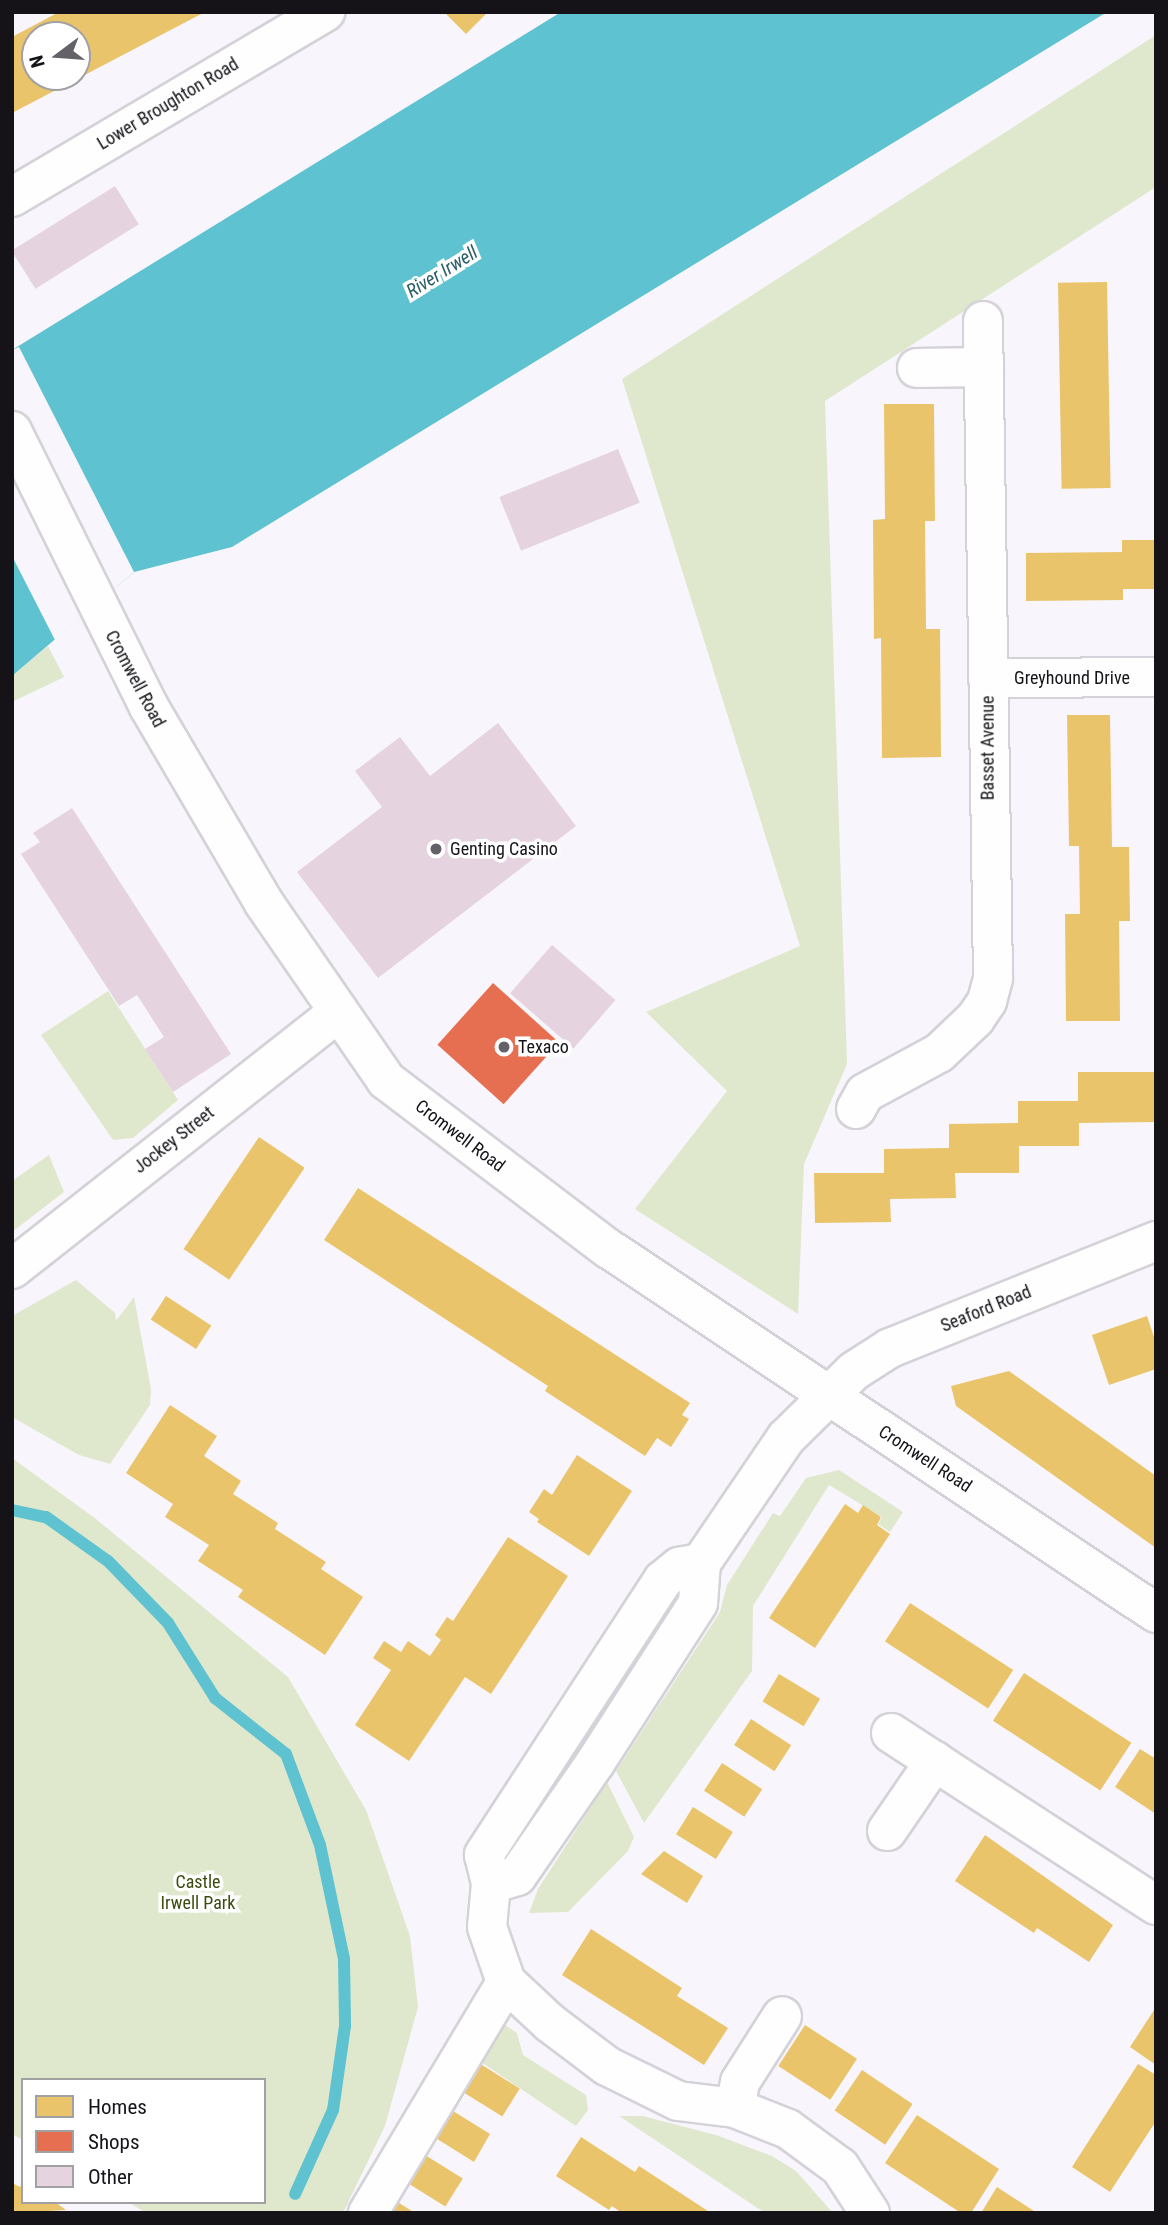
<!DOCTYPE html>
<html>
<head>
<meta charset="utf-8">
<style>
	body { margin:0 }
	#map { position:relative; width:1168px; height:2225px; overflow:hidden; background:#f8f6fc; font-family:"Roboto Condensed",sans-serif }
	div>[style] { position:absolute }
	.green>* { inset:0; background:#dfe8cc }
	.water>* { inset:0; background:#5ec2d0 }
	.pier>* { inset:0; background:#f8f6fc }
	.homes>* { inset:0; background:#e9c46a; transform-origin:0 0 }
	.shops>* { inset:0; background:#e76f51; transform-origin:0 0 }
	.stream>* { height:12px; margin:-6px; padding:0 6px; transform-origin:6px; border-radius:6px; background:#5ec2d0 }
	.building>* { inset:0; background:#e5d4df; transform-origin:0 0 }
	.roads { filter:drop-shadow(2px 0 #d4d2d8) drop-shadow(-2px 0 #d4d2d8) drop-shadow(0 2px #d4d2d8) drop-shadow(0 -2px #d4d2d8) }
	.minor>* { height:38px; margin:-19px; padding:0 19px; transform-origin:19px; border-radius:19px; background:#fefeff }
	.highway>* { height:38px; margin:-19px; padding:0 19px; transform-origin:19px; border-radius:19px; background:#fefeff }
	.dots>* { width:19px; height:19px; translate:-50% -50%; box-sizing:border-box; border:4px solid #fff; border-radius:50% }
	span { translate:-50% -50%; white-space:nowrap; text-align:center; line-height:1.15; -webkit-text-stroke:7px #fff; paint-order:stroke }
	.street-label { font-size:18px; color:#151318 }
	.poi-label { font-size:18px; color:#151318 }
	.left { translate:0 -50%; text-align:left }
	.park-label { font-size:18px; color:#3c4b0d }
	.water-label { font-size:19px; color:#295e66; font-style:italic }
	.frame { position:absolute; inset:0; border:14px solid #151318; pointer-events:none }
	.legend { position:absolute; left:21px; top:2078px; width:245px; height:126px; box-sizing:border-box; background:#fff; border:2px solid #a1a1a3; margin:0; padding:9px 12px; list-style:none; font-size:21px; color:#151318 }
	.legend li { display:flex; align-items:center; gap:14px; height:35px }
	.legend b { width:35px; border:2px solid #a1a1a3 }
	.north { position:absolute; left:21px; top:21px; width:70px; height:70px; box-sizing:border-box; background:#fff; border:2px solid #a1a1a3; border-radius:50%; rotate:254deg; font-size:19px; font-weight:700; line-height:28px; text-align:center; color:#151318 }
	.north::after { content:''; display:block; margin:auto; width:24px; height:32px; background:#646268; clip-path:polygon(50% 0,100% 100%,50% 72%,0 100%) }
</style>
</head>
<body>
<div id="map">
	<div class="green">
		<div style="clip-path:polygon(1156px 35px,1156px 187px,825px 401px,847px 1064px,804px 1164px,798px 1314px,635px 1209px,727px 1091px,646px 1012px,800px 946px,622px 379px)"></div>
		<div style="clip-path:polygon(48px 646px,64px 677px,12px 702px,12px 676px)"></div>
		<div style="clip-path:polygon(108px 991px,178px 1100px,133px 1138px,113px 1140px,41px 1035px)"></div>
		<div style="clip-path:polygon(49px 1155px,64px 1192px,12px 1232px,12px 1181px)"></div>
		<div style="clip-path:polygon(76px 1280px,115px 1313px,116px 1321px,134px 1297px,151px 1389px,150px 1405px,110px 1464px,79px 1455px,12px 1417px,12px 1316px)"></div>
		<div style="clip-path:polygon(12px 1458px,96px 1519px,288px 1677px,366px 1810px,410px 1936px,418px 2007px,385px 2126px,343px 2213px,146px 2213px,128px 2202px,264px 2202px,264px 2080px,23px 2080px,23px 2140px,12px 2134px)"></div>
		<div style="clip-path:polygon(839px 1470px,903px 1512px,890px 1532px,878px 1524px,882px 1517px,829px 1485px,753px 1606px,752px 1671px,644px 1823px,616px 1771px,720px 1612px,727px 1585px,773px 1513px,780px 1516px,806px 1478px)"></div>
		<div style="clip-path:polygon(607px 1782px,634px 1837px,628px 1851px,568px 1912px,529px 1913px,538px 1889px)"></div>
		<div style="clip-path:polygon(499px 2021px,517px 2033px,523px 2055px,586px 2095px,588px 2110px,576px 2126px,475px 2058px)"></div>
		<div style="clip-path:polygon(619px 2116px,643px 2116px,716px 2135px,772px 2156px,796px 2171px,833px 2213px,765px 2213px)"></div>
	</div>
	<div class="water">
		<div style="clip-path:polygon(561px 12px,1107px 12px,232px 547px,134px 572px,12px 676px,12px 350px)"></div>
	</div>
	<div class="pier">
		<div style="clip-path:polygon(19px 347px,134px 572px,55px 640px,12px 556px,12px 350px)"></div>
	</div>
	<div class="homes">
		<div style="clip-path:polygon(evenodd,59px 12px,205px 12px,12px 113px,12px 37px,59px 12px,35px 35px,77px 35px,77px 77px,35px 77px,35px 35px)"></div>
		<div style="clip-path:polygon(444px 12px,488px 12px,466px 34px)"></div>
		<div style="left:1107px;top:282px;width:206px;height:49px;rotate:89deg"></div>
		<div style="clip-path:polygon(884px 404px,934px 404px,935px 521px,925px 521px,926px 629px,940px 629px,941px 757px,882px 758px,881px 638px,874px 639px,873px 520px,885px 519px)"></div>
		<div style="clip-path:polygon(1122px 540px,1156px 540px,1156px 589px,1123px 589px,1123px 600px,1026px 601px,1026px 553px,1122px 552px)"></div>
		<div style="clip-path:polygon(1067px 715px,1110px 715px,1112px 847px,1129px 847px,1130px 921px,1119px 921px,1120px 1021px,1066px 1021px,1065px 914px,1080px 914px,1079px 846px,1069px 846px)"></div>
		<div style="clip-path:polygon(1078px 1072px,1156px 1072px,1156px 1122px,1079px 1123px,1079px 1146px,1019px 1146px,1019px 1173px,955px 1173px,956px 1198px,890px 1199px,891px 1222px,815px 1223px,814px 1173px,884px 1173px,884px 1149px,949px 1148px,949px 1124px,1018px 1123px,1018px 1101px,1078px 1101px)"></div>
		<div style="left:259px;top:1137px;width:55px;height:135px;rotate:34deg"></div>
		<div style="clip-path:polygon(358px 1188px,690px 1403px,682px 1415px,689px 1419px,671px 1447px,657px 1438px,645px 1456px,545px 1391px,548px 1386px,324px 1240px)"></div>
		<div style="left:166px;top:1296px;width:54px;height:28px;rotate:33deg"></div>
		<div style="clip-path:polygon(1147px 1316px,1156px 1343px,1156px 1369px,1109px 1385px,1092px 1335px)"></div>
		<div style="clip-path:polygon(1009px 1371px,1156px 1476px,1156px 1548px,956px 1406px,951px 1386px)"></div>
		<div style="clip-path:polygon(170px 1405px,217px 1436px,204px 1456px,241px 1481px,233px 1494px,278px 1523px,275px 1529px,326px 1562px,321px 1569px,363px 1597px,325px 1655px,238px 1597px,243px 1590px,198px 1561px,209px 1545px,165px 1517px,173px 1504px,126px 1473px)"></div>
		<div style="clip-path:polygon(577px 1455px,632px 1491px,589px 1556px,537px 1522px,539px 1519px,529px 1512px,544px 1489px,552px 1495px)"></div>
		<div style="clip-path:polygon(845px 1504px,858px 1513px,863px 1505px,881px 1517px,877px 1525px,890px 1534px,815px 1648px,769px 1618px)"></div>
		<div style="clip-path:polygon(508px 1537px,568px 1576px,491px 1694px,465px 1677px,409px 1761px,355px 1725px,391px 1670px,373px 1658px,384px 1641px,401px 1652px,408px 1641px,430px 1656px,441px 1640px,435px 1635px,447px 1617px,453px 1621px)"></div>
		<div style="left:910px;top:1603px;width:123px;height:46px;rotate:33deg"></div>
		<div style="left:1024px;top:1673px;width:128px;height:57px;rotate:33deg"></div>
		<div style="left:779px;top:1674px;width:48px;height:32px;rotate:31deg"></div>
		<div style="left:751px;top:1719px;width:48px;height:31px;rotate:33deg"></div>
		<div style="clip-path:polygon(1140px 1749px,1156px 1759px,1156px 1814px,1115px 1787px)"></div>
		<div style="left:722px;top:1763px;width:48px;height:33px;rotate:33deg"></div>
		<div style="left:693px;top:1807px;width:47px;height:32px;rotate:32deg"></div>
		<div style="clip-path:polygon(985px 1835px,1113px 1925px,1089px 1962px,1037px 1928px,1034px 1933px,955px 1881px)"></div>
		<div style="clip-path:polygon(664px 1851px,703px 1876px,687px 1903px,641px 1874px)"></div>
		<div style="clip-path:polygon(591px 1929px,682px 1988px,677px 1996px,728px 2028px,704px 2065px,562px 1975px)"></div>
		<div style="clip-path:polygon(1156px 2007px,1156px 2065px,1130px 2047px)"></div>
		<div style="left:805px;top:2025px;width:62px;height:49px;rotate:33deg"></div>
		<div style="left:474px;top:2060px;width:54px;height:33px;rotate:32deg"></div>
		<div style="clip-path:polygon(1138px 2064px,1156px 2075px,1156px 2121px,1110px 2192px,1072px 2167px)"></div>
		<div style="left:862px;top:2070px;width:61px;height:49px;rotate:34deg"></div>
		<div style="clip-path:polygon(445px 2106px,490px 2134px,474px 2162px,434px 2137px)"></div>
		<div style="clip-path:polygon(917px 2115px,999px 2169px,971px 2213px,961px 2213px,885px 2163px)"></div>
		<div style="clip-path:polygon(581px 2137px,635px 2172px,639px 2166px,711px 2213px,622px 2213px,612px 2206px,609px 2210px,556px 2176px)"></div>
		<div style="left:417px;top:2150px;width:54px;height:33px;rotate:32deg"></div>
		<div style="clip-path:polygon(12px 2183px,20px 2187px,23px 2183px,23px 2202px,55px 2202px,66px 2210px,12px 2213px)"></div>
		<div style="clip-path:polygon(997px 2187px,1037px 2213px,981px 2213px)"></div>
		<div style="clip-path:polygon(388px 2196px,415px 2213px,384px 2213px)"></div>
	</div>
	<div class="shops">
		<div style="left:493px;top:983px;width:89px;height:83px;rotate:42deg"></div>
	</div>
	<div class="stream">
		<div style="left:12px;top:1510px;width:35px;rotate:12deg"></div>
		<div style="left:46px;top:1517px;width:76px;rotate:35.4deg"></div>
		<div style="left:108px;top:1561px;width:86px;rotate:45.9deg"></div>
		<div style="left:168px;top:1623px;width:89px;rotate:57.9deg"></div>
		<div style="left:215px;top:1698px;width:90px;rotate:38.3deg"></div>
		<div style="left:286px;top:1754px;width:97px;rotate:69.5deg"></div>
		<div style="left:320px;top:1845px;width:116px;rotate:78.1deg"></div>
		<div style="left:344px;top:1959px;width:67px;rotate:89.1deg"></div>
		<div style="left:345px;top:2026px;width:85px;rotate:98.1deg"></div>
		<div style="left:333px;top:2110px;width:92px;rotate:114.3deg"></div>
	</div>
	<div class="building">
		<div style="left:115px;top:186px;width:45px;height:122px;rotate:58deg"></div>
		<div style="left:618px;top:449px;width:58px;height:128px;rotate:68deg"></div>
		<div style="clip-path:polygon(498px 723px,576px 826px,378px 978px,297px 872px,382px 807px,355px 771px,400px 737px,430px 776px)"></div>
		<div style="clip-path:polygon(72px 808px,231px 1054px,173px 1092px,145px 1049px,164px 1037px,137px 995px,119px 1006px,21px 854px,40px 842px,33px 833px)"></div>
		<div style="left:552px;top:945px;width:84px;height:64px;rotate:41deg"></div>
	</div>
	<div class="roads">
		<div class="minor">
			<div style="left:12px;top:197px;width:364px;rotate:-30.6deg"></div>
			<div style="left:917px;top:368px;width:67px;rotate:-0.9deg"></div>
			<div style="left:988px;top:678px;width:168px;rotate:-0.3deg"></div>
			<div style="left:856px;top:1109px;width:18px;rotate:-61deg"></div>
			<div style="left:865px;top:1093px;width:84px;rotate:-28.4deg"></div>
			<div style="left:939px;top:1053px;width:50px;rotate:-43.4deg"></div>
			<div style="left:975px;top:1019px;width:22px;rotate:-56deg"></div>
			<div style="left:987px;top:1001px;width:24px;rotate:-75deg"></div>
			<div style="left:993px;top:978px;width:657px;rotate:-90.87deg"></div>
			<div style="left:12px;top:1269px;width:414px;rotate:-38.2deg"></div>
			<div style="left:701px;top:1563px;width:22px;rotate:170deg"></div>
			<div style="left:679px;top:1567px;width:21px;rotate:141deg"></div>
			<div style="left:663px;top:1580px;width:328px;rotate:123.1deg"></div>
			<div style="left:484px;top:1855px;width:30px;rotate:76deg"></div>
			<div style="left:491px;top:1884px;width:43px;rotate:95.3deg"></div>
			<div style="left:487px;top:1927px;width:58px;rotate:70.9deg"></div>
			<div style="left:506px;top:1982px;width:60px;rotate:43deg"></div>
			<div style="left:550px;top:2023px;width:71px;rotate:37deg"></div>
			<div style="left:607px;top:2066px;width:79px;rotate:26.2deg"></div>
			<div style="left:678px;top:2101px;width:57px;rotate:7deg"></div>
			<div style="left:735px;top:2108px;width:57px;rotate:21.6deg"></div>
			<div style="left:788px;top:2129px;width:64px;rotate:36.2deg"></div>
			<div style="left:840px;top:2167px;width:55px;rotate:56.9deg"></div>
			<div style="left:891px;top:1733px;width:316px;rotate:33deg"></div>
			<div style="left:887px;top:1831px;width:85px;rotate:-55.6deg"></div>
			<div style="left:491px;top:1884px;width:27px;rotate:-17deg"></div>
			<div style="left:517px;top:1876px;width:137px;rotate:-55.4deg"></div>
			<div style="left:595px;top:1763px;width:190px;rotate:-57.2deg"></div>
			<div style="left:698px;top:1603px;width:40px;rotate:-85.7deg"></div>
			<div style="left:701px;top:1563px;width:151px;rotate:-55.8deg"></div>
			<div style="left:786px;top:1438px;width:95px;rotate:-44.6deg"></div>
			<div style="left:854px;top:1371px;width:43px;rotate:-32.6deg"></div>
			<div style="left:890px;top:1348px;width:287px;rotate:-21.9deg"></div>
			<div style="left:735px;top:2108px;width:26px;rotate:-79deg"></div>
			<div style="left:740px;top:2082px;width:78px;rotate:-57.5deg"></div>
			<div style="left:368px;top:2213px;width:269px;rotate:-59.1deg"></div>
		</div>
		<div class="highway">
			<div style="left:12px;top:431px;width:308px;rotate:63.6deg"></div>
			<div style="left:149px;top:707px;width:227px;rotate:59.6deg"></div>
			<div style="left:264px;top:903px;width:215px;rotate:55.4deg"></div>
			<div style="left:386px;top:1080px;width:280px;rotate:37.2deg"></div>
			<div style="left:609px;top:1249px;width:657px;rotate:33.64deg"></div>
		</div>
	</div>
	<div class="dots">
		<div style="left:436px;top:849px;background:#646268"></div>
		<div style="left:504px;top:1047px;background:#646268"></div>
	</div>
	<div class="street-label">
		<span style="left:168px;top:104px;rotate:-31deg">Lower Broughton Road</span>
		<span style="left:1072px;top:678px">Greyhound Drive</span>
		<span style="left:135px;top:679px;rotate:62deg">Cromwell Road</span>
		<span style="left:988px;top:748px;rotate:-90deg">Basset Avenue</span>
		<span style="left:460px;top:1136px;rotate:37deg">Cromwell Road</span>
		<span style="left:174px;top:1140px;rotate:-38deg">Jockey Street</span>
		<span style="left:986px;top:1309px;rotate:-22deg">Seaford Road</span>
		<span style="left:925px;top:1459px;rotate:33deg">Cromwell Road</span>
	</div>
	<div class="poi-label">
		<span class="left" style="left:450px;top:849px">Genting Casino</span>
		<span class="left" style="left:518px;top:1047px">Texaco</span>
	</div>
	<div class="park-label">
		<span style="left:198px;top:1893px">Castle<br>Irwell Park</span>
	</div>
	<div class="water-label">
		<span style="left:442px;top:272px;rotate:-32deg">River Irwell</span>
	</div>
	<div class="frame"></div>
	<ul class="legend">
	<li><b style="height:19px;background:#e9c46a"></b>Homes</li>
	<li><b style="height:19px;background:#e76f51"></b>Shops</li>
	<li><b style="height:19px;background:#e5d4df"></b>Other</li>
	</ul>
	<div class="north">N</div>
</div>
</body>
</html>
